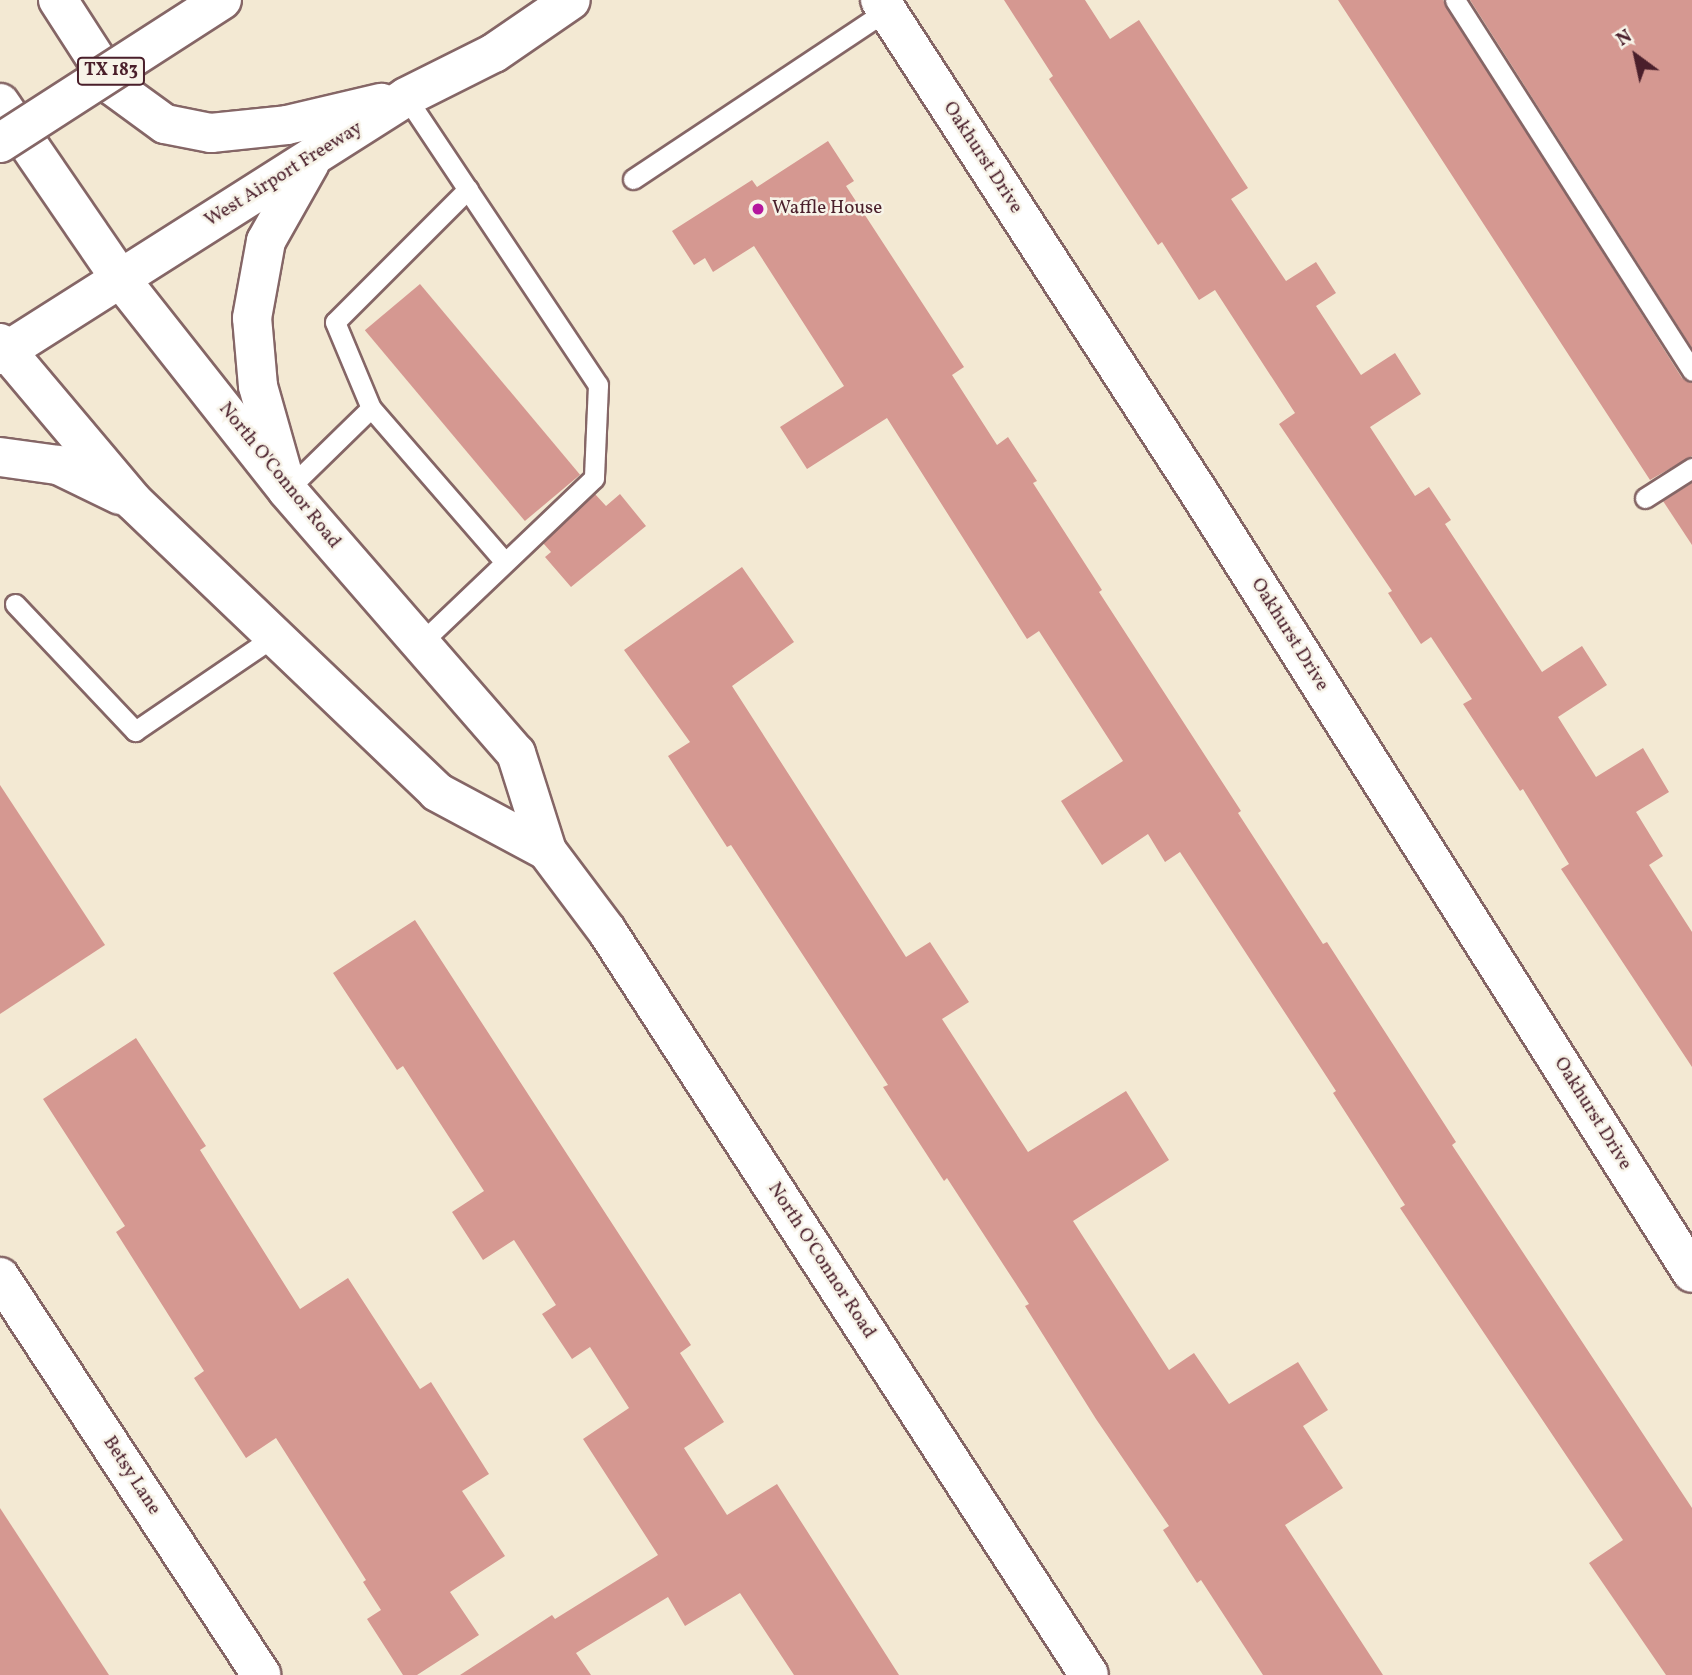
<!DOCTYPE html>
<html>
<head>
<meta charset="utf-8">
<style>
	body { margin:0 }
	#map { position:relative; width:1692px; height:1675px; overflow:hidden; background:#f3e9d3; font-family:Vollkorn,serif }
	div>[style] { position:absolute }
	.building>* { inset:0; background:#d59891; transform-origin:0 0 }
	.roads { filter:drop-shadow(2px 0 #856666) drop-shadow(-2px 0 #856666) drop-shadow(0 2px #856666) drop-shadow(0 -2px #856666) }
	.lane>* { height:19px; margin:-9.5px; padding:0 9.5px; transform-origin:9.5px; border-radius:9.5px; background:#fff }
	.street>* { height:38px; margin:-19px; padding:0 19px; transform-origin:19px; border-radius:19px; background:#fff }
	.secondary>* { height:38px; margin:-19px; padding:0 19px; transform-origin:19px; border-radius:19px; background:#fff }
	.bridges { filter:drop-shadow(2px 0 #856666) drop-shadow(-2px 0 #856666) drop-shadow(0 2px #856666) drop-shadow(0 -2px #856666) }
	.highway-bridge>* { height:38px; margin:-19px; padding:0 19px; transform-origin:19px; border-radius:19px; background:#fff }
	.dots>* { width:19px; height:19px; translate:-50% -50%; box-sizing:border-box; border:4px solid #f7f3e8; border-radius:50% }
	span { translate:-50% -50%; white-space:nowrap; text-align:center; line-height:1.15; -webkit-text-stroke:5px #f7f3e8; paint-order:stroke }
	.shield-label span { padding:2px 5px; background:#f7f3e8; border:2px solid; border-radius:5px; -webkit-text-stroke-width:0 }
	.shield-label { font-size:18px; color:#4a1f2b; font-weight:700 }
	.street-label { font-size:19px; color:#4a1f2b }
	.poi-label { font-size:19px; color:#4a1f2b }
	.left { translate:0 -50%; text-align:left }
	.north { position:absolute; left:1601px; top:21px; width:70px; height:70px; -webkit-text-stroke:5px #f7f3e8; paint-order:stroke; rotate:327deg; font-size:19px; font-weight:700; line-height:28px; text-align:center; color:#4a1f2b }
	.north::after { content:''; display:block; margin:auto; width:24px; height:32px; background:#4a1f2b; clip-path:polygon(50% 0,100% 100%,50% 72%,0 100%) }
</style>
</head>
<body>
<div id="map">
	<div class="building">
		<div style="clip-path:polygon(1004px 0,1085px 0,1110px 39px,1139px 20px,1248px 188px,1231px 199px,1286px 281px,1316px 262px,1336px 293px,1316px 306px,1361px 375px,1395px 353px,1421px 394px,1370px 427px,1415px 496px,1429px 487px,1451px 520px,1445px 524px,1542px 672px,1582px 646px,1607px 685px,1558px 717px,1596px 777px,1643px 748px,1669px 792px,1636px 812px,1663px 856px,1649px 865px,1692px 932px,1692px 1067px,1561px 869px,1569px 864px,1523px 789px,1520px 791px,1463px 704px,1472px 699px,1431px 637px,1421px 644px,1388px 593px,1392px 591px,1279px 424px,1295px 413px,1215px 290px,1199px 300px,1162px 242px,1158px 245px,1049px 79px,1053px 76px)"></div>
		<div style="clip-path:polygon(1338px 0,1443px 0,1682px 378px,1692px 383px,1692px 456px,1650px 480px)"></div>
		<div style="clip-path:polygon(1470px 0,1692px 0,1692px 348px)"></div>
		<div style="clip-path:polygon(828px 141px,854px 181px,846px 186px,964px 367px,952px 375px,997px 445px,1008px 437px,1037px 481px,1033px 483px,1102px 590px,1099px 592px,1241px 811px,1238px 813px,1323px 944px,1327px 942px,1456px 1142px,1452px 1145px,1692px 1508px,1692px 1675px,1666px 1675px,1589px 1563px,1623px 1540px,1400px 1208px,1405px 1205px,1333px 1093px,1336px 1091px,1180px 852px,1165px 862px,1148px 834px,1102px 865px,1061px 801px,1123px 761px,1039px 631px,1027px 639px,887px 418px,807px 469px,780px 427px,844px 386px,754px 246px,713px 272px,705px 258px,694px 265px,672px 231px,752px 180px,757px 187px)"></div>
		<div style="left:420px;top:284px;width:249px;height:72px;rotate:50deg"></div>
		<div style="clip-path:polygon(1692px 483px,1692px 545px,1663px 501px)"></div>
		<div style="clip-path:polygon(595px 494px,606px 506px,620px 494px,646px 526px,571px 587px,545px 557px,551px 552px,543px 543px)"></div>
		<div style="clip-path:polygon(742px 567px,794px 642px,732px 686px,906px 957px,930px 942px,969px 1002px,942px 1019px,1028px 1152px,1126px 1091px,1169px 1160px,1073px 1221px,1169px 1370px,1194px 1353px,1229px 1404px,1298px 1362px,1328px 1410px,1303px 1426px,1343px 1488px,1285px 1525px,1383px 1675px,1263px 1675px,1201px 1580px,1197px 1583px,1163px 1530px,1169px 1526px,1096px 1419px,1025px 1306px,1029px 1304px,947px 1178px,944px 1181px,883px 1087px,888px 1085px,731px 845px,727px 847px,668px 756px,690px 742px,624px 650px)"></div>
		<div style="clip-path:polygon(0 785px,105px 945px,0 1014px)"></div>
		<div style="clip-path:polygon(415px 920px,691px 1345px,680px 1353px,724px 1422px,684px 1448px,727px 1515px,777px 1484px,899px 1675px,794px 1675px,740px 1593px,685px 1626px,668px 1597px,576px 1653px,591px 1675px,460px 1675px,552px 1615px,555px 1619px,658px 1555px,583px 1439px,629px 1408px,590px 1347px,572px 1359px,542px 1314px,556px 1305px,514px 1240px,483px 1260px,452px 1212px,484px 1191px,403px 1066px,397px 1070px,333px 973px)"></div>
		<div style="clip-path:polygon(136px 1038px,206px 1146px,200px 1150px,300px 1309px,348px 1278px,420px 1389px,431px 1382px,489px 1474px,462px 1491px,505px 1556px,450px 1592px,479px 1635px,417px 1675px,403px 1675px,367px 1619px,381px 1610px,363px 1582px,366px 1580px,276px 1438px,246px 1458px,194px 1378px,204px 1371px,116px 1232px,125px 1226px,43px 1099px)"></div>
		<div style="clip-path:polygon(0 1508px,109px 1675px,0 1675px)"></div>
	</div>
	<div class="roads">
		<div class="lane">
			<div style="left:1455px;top:0;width:440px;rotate:57.4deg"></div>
			<div style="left:406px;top:97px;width:346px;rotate:56.3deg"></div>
			<div style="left:598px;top:385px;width:93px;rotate:92.5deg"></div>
			<div style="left:594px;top:478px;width:239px;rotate:136.4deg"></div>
			<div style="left:633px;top:179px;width:305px;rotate:-33.6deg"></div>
			<div style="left:468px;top:189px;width:188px;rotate:135deg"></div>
			<div style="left:335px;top:322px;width:93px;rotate:67.3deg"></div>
			<div style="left:371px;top:408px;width:204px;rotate:49deg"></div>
			<div style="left:287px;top:490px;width:117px;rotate:-44.3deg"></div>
			<div style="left:1645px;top:498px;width:56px;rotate:-32.6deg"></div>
			<div style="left:15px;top:604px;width:175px;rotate:46.6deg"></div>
			<div style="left:135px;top:731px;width:171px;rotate:-34.2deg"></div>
		</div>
		<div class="street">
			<div style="left:880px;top:0;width:589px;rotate:57.07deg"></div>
			<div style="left:1200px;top:494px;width:921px;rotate:57.72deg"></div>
			<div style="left:0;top:1277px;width:476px;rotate:56.7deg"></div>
		</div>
		<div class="secondary">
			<div style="left:58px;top:0;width:103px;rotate:57.2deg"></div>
			<div style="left:114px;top:87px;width:63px;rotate:36deg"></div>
			<div style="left:165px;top:124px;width:47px;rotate:11.1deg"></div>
			<div style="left:211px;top:133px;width:76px;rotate:-6deg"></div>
			<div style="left:287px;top:125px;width:97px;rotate:-13.2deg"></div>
			<div style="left:0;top:103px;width:211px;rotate:55.6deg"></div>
			<div style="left:119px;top:277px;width:271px;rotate:51.7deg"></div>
			<div style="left:287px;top:490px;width:349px;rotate:49deg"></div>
			<div style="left:516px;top:753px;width:103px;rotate:72.4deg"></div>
			<div style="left:547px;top:851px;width:100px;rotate:53.1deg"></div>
			<div style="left:607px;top:931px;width:886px;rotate:57.06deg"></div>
			<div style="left:0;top:343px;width:207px;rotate:49.9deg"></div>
			<div style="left:133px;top:501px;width:421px;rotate:43.7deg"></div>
			<div style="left:437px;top:792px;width:125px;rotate:28.2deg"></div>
			<div style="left:0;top:355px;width:481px;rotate:-32.4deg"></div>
			<div style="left:406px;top:97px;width:98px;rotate:-26.6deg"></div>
			<div style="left:494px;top:53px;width:93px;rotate:-34.5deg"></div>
			<div style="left:0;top:457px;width:59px;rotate:7.9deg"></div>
			<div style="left:58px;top:465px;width:69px;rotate:25.8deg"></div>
			<div style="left:282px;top:471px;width:88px;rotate:-105.8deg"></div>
			<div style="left:258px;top:386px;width:68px;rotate:-95deg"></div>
			<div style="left:252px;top:318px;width:78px;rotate:-79.7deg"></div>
			<div style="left:266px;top:241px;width:90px;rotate:-60.6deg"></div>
		</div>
	</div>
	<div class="bridges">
		<div class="highway-bridge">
			<div style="left:0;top:143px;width:264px;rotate:-32.8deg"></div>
		</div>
	</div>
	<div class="dots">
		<div style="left:758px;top:209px;background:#b5179e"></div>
	</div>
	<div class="shield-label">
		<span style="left:111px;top:71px">TX 183</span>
	</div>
	<div class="street-label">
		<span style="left:982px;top:158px;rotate:57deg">Oakhurst Drive</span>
		<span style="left:284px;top:175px;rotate:-32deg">West Airport Freeway</span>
		<span style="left:279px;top:476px;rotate:51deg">North O'Connor Road</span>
		<span style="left:1289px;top:635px;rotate:58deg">Oakhurst Drive</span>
		<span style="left:1592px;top:1114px;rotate:58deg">Oakhurst Drive</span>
		<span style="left:821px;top:1261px;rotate:57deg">North O'Connor Road</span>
		<span style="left:131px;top:1476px;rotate:57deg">Betsy Lane</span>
	</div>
	<div class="poi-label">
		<span class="left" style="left:772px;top:209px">Waffle House</span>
	</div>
	<div class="north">N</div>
</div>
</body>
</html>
